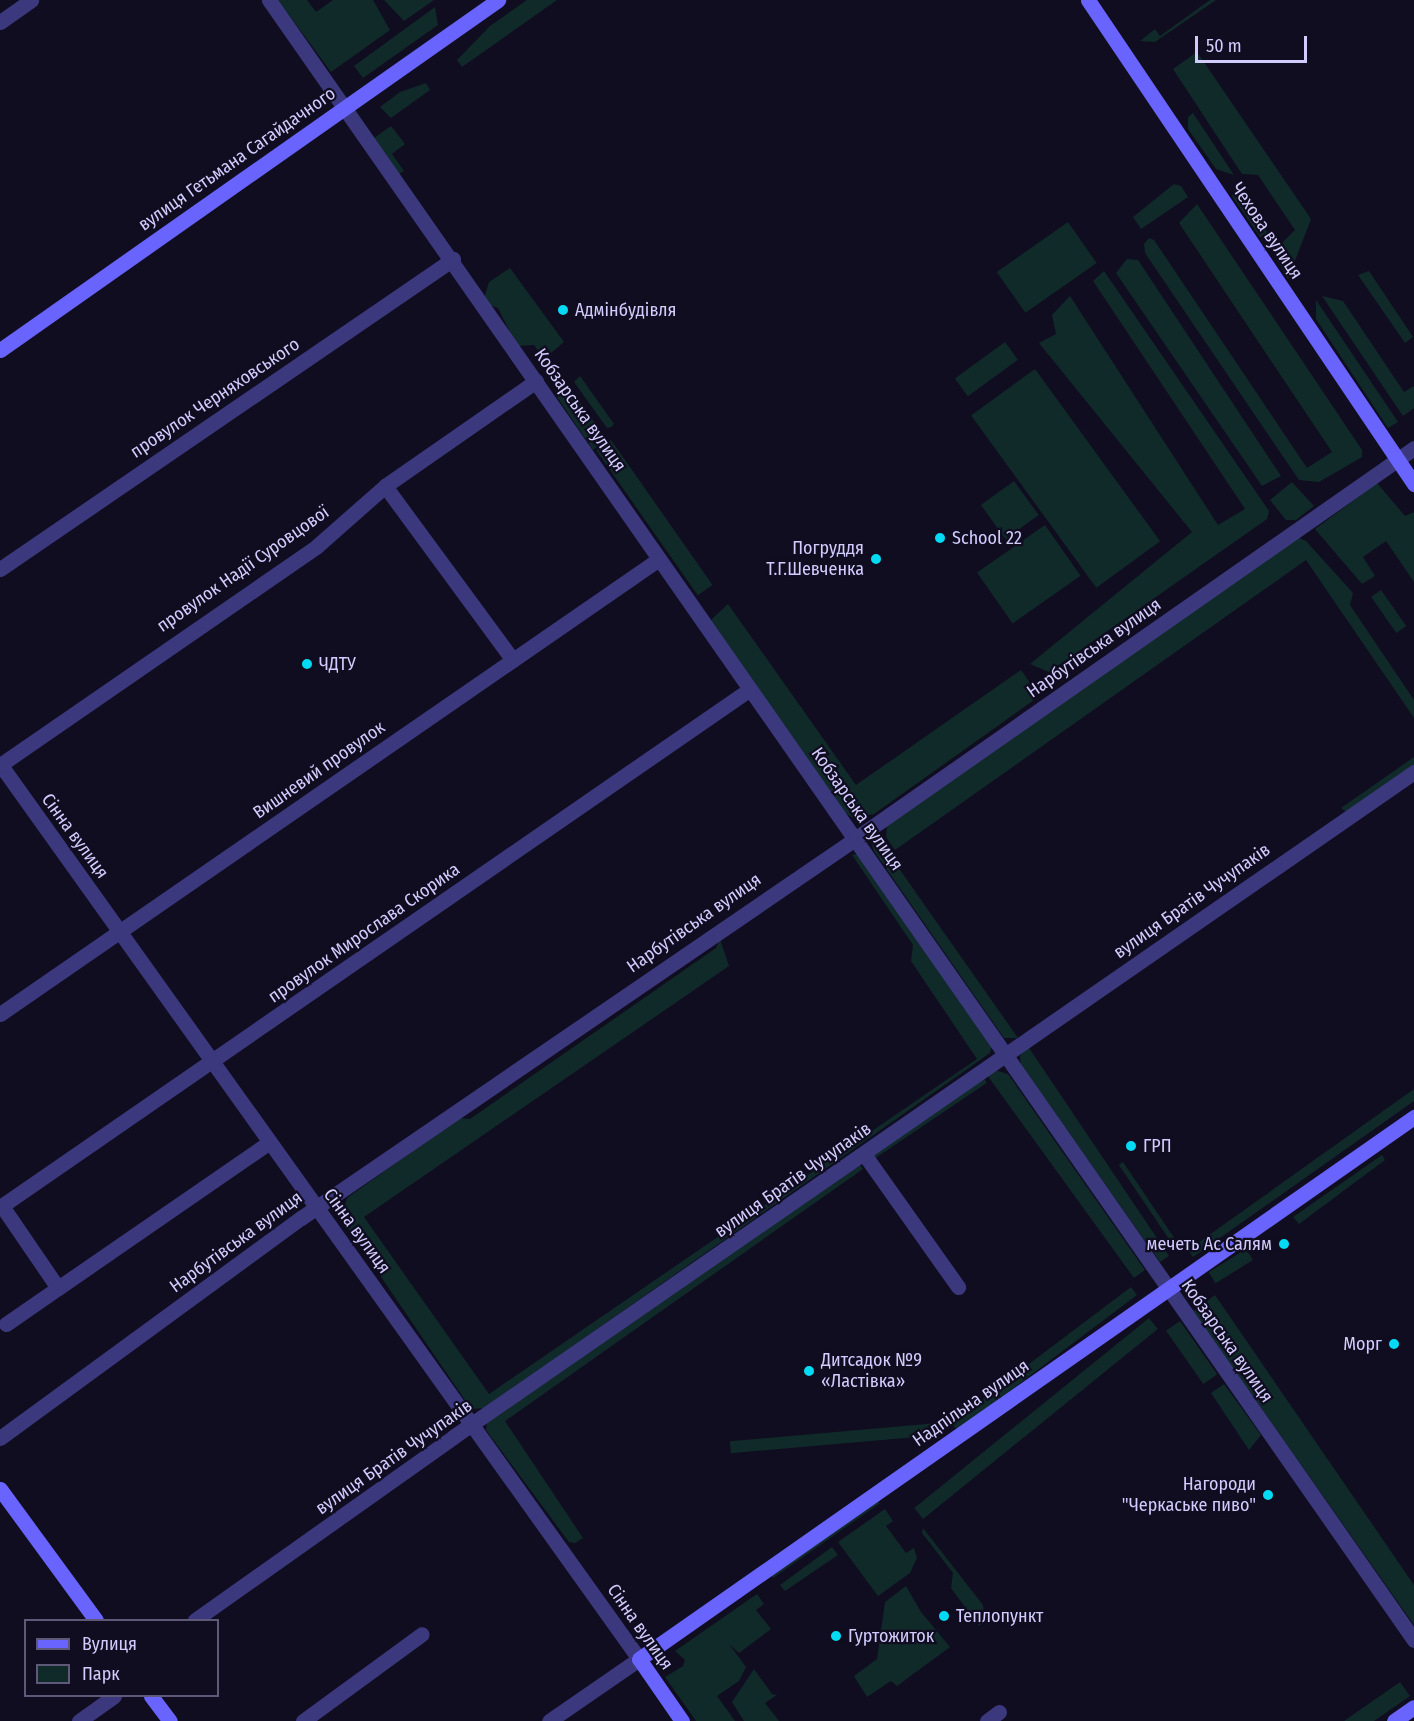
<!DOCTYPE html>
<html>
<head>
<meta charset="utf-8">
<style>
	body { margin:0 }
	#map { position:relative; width:1414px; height:1721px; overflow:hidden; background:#100d20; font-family:"Fira Sans Condensed",sans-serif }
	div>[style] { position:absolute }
	.green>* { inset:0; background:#102a29; transform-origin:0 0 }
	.street>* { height:15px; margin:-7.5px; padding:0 7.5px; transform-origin:7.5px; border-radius:7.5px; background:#3b387e }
	.secondary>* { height:15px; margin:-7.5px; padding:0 7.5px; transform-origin:7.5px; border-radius:7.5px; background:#6864fd }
	.dots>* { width:16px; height:16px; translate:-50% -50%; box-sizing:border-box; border:3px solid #100d20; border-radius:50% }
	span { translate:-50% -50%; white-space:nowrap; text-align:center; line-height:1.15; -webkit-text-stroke:4.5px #100d20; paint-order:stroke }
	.street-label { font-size:18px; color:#d2ccfe }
	.poi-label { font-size:18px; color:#d2ccfe }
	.left { translate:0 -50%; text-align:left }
	.right { translate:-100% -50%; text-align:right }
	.legend { position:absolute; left:24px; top:1619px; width:195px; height:78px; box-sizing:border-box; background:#100d20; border:2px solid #5e5979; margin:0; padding:8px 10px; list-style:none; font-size:18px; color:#d2ccfe }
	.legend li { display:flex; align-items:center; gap:12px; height:30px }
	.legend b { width:30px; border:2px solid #5e5979 }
	.scale { position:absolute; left:1195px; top:36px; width:112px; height:27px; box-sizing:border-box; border:3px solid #d2ccfe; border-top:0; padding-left:8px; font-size:18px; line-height:21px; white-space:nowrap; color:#d2ccfe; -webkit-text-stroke:4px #100d20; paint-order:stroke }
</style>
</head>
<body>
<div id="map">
	<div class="green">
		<div style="clip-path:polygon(278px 0,307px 0,316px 12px,333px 0,373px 0,390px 30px,331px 72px)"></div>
		<div style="clip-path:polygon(384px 0,434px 0,404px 21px)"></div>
		<div style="clip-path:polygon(527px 0,557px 0,462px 67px,457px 60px,490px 26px)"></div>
		<div style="clip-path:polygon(1210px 0,1216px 0,1155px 42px,1140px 41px,1155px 29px,1160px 36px)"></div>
		<div style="clip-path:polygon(435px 7px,438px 25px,363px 78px,354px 66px)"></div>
		<div style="clip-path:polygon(1197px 52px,1311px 219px,1288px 279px,1275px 257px,1277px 248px,1295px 230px,1258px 175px,1242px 174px,1173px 69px)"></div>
		<div style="clip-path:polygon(426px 83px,430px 90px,391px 118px,380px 107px,400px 92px)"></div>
		<div style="clip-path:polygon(1193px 113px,1234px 175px,1216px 169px,1188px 129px,1188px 117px)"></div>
		<div style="clip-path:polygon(391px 126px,405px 144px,392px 154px,404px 171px,399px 174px,374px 138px)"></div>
		<div style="clip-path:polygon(1174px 184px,1181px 186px,1188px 197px,1141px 229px,1133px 217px)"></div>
		<div style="clip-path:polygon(1235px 188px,1267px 231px,1265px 237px,1260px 237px,1232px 196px)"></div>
		<div style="clip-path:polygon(1197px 204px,1362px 450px,1362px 457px,1319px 482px,1299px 480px,1145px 253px,1144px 244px,1149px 238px,1154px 240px,1307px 468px,1332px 452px,1179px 223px)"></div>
		<div style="left:1068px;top:222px;width:50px;height:87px;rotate:55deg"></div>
		<div style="clip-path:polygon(1127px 259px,1138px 260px,1281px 476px,1262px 486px,1116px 273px)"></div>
		<div style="clip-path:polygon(510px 268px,564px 342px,544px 359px,534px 345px,517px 346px,498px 308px,486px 304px,484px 298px,489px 282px)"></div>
		<div style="clip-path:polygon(1104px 271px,1269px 511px,1267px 519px,1049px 672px,1030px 664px,1192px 532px,1039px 343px,1056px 334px,1052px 315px,1070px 296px,1218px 525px,1245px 509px,1093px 281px)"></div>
		<div style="clip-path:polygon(1369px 271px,1413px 337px,1405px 343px,1358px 275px)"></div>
		<div style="clip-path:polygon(1322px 296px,1343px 301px,1404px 392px,1414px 386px,1414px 408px,1403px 416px)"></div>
		<div style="clip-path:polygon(1316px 300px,1398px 422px,1388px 428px,1316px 319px)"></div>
		<div style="left:1005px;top:342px;width:22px;height:62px;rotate:54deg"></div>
		<div style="left:1035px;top:369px;width:213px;height:79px;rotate:54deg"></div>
		<div style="clip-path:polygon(560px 376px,607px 440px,593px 450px,555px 394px)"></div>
		<div style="clip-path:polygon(580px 376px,614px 424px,611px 427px,607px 428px,574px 382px)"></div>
		<div style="left:611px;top:440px;width:177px;height:18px;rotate:55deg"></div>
		<div style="left:1014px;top:481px;width:42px;height:41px;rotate:54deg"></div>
		<div style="clip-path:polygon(1292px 482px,1314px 506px,1296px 520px,1286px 520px,1270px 500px)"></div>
		<div style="clip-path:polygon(1377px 483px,1405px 516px,1414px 512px,1414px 582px,1386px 541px,1363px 557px,1375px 576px,1362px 584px,1315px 529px)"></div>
		<div style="left:1045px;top:525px;width:62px;height:83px;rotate:55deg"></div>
		<div style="clip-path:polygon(1297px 537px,1306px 541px,1353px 593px,1350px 605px,1414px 700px,1414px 718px,1306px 560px,895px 850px,886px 837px,887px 824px)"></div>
		<div style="left:1381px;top:590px;width:44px;height:12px;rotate:55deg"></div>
		<div style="clip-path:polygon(728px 604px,856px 785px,1021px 670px,1037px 693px,1034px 700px,874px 814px,853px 818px,844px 812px,711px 620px)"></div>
		<div style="clip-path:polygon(1414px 757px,1414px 766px,1346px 812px,1341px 808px)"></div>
		<div style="clip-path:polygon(877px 834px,886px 850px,1018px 1038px,1004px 1038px,874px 851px,871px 842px)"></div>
		<div style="clip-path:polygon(857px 854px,992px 1045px,990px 1053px,485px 1408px,471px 1409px,341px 1218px,347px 1198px,459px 1118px,470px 1119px,716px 948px,720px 939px,729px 966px,364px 1217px,489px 1394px,977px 1059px,911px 961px,913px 945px,852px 855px)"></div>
		<div style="clip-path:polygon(1027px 1045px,1169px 1256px,1160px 1262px,1021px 1065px,1020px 1056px)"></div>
		<div style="clip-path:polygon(995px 1070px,1008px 1074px,1145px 1270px,1134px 1278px,987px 1075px)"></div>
		<div style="left:983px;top:1077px;width:7px;height:138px;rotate:56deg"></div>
		<div style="clip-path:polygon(1414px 1089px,1414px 1101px,1193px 1257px,1188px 1250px)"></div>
		<div style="clip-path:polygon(1382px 1155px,1385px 1160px,1299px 1224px,1293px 1217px)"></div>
		<div style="clip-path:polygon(858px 1162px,863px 1169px,505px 1421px,583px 1538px,575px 1543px,569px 1542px,486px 1430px,487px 1421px)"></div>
		<div style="left:1123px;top:1162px;width:104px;height:5px;rotate:56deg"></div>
		<div style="left:1246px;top:1249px;width:13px;height:44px;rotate:58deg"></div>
		<div style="left:1131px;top:1287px;width:10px;height:225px;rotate:53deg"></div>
		<div style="clip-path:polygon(1215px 1295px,1414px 1585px,1414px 1625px,1193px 1311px)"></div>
		<div style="left:1149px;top:1318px;width:14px;height:302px;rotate:51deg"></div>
		<div style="left:1180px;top:1321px;width:65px;height:17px;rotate:55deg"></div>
		<div style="clip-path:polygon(1224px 1384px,1261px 1435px,1249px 1450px,1211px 1393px)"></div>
		<div style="left:938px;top:1423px;width:12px;height:209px;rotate:85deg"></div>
		<div style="clip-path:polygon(873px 1499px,880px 1503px,773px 1578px,766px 1569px)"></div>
		<div style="clip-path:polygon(885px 1509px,893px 1521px,886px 1526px,906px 1553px,914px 1548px,917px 1558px,910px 1573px,878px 1596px,838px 1542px)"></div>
		<div style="clip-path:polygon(923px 1528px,983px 1605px,985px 1622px,979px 1626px,951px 1588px,953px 1573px,922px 1533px)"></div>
		<div style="clip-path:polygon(832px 1547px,838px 1555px,785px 1591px,780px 1585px)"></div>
		<div style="clip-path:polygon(906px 1586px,921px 1612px,950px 1647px,897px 1686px,891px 1681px,867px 1697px,854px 1676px,877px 1659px,885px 1602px)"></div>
		<div style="clip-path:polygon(757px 1594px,764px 1604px,756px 1610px,771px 1629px,739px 1653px,729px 1644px,746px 1667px,739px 1681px,717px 1696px,735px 1721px,696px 1721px,665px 1677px,683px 1666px,685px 1660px,675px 1651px)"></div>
		<div style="clip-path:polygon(754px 1669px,772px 1694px,777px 1695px,765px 1703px,779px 1721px,744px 1721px,732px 1702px)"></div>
		<div style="clip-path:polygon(1400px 1682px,1410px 1696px,1374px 1721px,1344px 1721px)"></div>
	</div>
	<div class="street">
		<div style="left:269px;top:0;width:2000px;rotate:55.08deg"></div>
		<div style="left:0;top:22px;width:38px;rotate:-35deg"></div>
		<div style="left:385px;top:486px;width:216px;rotate:53.7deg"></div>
		<div style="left:0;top:569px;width:549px;rotate:-34.38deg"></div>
		<div style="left:0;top:764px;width:1100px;rotate:54.47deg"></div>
		<div style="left:639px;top:1659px;width:109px;rotate:145.4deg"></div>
		<div style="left:0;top:765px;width:385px;rotate:-34.6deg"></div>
		<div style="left:317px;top:546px;width:91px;rotate:-41.4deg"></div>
		<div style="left:385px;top:486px;width:184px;rotate:-34.8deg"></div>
		<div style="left:0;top:1014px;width:801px;rotate:-34.62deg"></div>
		<div style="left:864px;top:1154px;width:163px;rotate:54.7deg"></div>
		<div style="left:2px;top:1206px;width:99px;rotate:55.7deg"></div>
		<div style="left:58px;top:1288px;width:257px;rotate:-34.6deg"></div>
		<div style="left:0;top:1207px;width:911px;rotate:-34.63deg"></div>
		<div style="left:6px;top:1324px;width:63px;rotate:-34.7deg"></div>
		<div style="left:0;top:1438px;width:373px;rotate:-36.2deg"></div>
		<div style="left:301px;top:1218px;width:671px;rotate:-34.38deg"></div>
		<div style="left:855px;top:839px;width:682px;rotate:-34.97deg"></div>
		<div style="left:195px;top:1620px;width:316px;rotate:-35.3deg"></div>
		<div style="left:453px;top:1437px;width:1169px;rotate:-34.68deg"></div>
		<div style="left:79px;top:1721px;width:43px;rotate:-35.5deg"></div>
		<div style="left:303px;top:1721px;width:147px;rotate:-36.2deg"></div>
		<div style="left:987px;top:1721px;width:15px;rotate:-37deg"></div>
	</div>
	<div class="secondary">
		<div style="left:1088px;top:0;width:584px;rotate:56.04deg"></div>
		<div style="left:0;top:350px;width:609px;rotate:-35.1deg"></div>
		<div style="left:0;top:1489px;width:162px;rotate:53.8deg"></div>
		<div style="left:151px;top:1696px;width:31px;rotate:53deg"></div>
		<div style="left:682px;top:1721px;width:75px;rotate:-124.7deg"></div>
		<div style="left:639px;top:1659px;width:946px;rotate:-34.97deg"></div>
		<div style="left:1394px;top:1721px;width:24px;rotate:-35deg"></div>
	</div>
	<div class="dots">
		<div style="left:563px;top:310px;background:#03dbf4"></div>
		<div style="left:940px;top:538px;background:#03dbf4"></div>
		<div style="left:876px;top:559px;background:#03dbf4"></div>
		<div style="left:307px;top:664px;background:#03dbf4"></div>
		<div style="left:1131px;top:1146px;background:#03dbf4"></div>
		<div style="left:1284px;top:1244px;background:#03dbf4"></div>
		<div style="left:1394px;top:1344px;background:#03dbf4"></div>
		<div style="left:809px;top:1371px;background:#03dbf4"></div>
		<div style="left:1268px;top:1495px;background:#03dbf4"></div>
		<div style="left:944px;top:1616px;background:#03dbf4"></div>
		<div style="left:836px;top:1636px;background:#03dbf4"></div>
	</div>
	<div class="street-label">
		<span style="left:237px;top:159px;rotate:-35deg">вулиця Гетьмана Сагайдачного</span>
		<span style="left:1267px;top:231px;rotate:56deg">Чехова вулиця</span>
		<span style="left:215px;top:398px;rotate:-34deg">провулок Черняховського</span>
		<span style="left:580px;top:410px;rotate:55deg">Кобзарська вулиця</span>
		<span style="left:243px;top:569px;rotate:-35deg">провулок Надії Суровцової</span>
		<span style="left:1094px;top:648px;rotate:-35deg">Нарбутівська вулиця</span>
		<span style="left:319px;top:770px;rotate:-35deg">Вишневий провулок</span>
		<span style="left:857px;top:809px;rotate:55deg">Кобзарська вулиця</span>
		<span style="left:75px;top:836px;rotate:54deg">Сінна вулиця</span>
		<span style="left:1192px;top:901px;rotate:-35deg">вулиця Братів Чучупаків</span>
		<span style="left:694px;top:923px;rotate:-35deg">Нарбутівська вулиця</span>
		<span style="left:364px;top:933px;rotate:-35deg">провулок Мирослава Скорика</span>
		<span style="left:793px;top:1180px;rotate:-35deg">вулиця Братів Чучупаків</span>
		<span style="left:357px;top:1231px;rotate:54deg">Сінна вулиця</span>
		<span style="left:236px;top:1242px;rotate:-36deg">Нарбутівська вулиця</span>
		<span style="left:1227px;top:1341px;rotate:55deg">Кобзарська вулиця</span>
		<span style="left:971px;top:1403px;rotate:-35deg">Надпільна вулиця</span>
		<span style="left:394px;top:1457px;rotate:-35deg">вулиця Братів Чучупаків</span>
		<span style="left:640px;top:1627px;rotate:55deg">Сінна вулиця</span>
	</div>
	<div class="poi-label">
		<span class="left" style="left:575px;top:310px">Адмінбудівля</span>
		<span class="left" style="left:952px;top:538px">School 22</span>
		<span class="right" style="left:864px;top:559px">Погруддя<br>Т.Г.Шевченка</span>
		<span class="left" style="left:319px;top:664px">ЧДТУ</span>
		<span class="left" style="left:1143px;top:1146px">ГРП</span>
		<span class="right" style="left:1272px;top:1244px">мечеть Ас Салям</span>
		<span class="right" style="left:1382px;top:1344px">Морг</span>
		<span class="left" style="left:821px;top:1371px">Дитсадок №9<br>«Ластівка»</span>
		<span class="right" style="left:1256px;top:1495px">Нагороди<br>"Черкаське пиво"</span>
		<span class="left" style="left:956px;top:1616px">Теплопункт</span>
		<span class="left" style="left:848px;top:1636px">Гуртожиток</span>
	</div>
	<ul class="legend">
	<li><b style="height:8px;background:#6864fd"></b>Вулиця</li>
	<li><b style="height:16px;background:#102a29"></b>Парк</li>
	</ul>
	<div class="scale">50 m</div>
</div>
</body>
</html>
